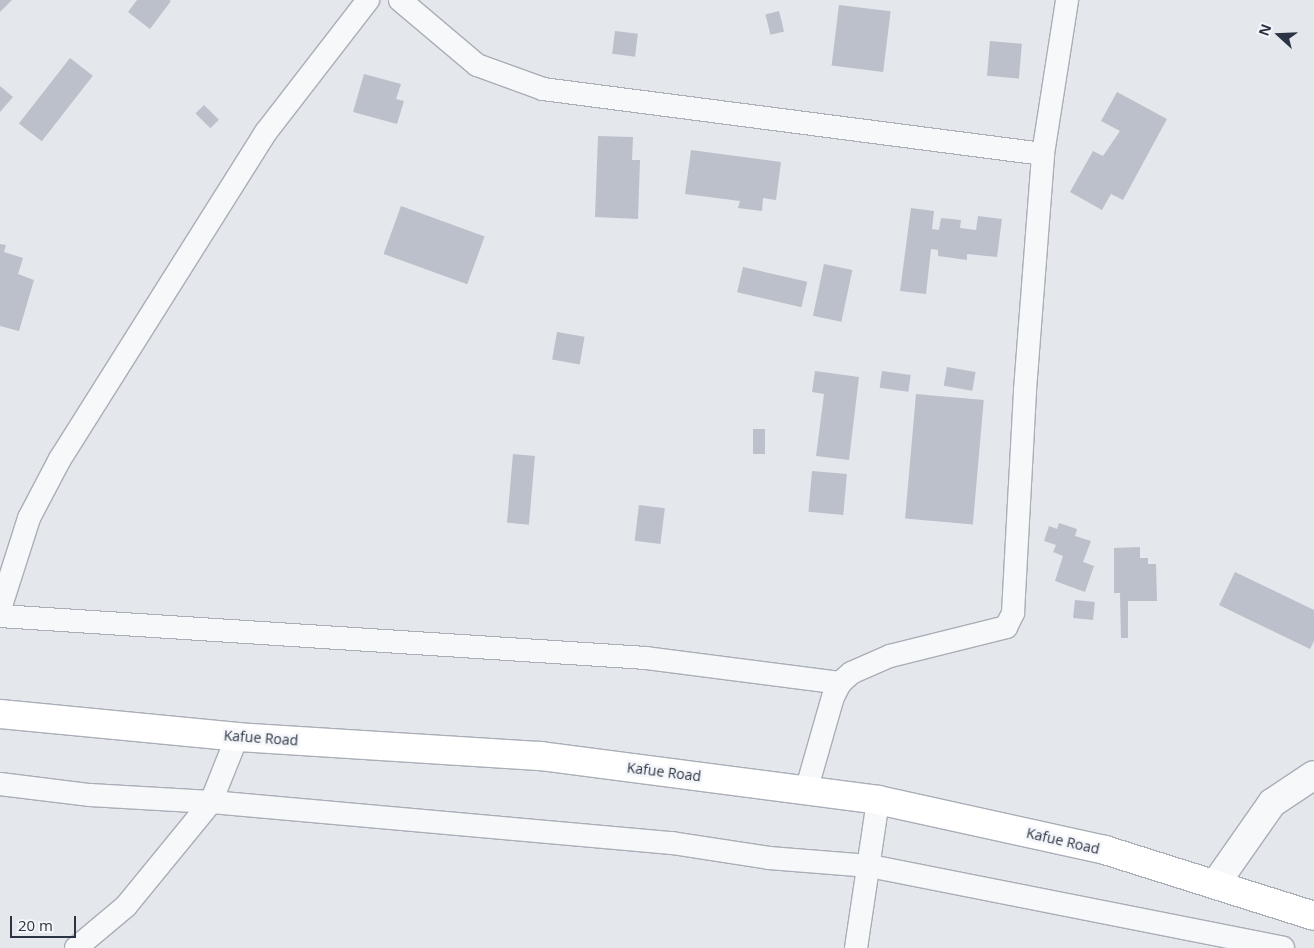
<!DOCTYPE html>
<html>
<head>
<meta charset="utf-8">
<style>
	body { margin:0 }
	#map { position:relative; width:1314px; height:948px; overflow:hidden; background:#e4e7ec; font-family:"Open Sans",sans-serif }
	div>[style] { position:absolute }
	.building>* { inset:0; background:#bbc0ca; transform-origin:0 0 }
	.roads { filter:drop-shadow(1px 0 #a9aeb7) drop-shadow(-1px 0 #a9aeb7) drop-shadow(0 1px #a9aeb7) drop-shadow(0 -1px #a9aeb7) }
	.minor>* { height:22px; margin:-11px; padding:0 11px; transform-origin:11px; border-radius:11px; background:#f7f8fa }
	.tertiary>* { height:28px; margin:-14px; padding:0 14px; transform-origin:14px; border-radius:14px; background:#f7f8fa }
	.trunk>* { height:28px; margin:-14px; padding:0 14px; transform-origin:14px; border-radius:14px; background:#fff }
	span { translate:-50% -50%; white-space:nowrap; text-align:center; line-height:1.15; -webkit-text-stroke:5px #f4f6f9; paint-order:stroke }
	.street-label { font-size:14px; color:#2b3445 }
	.north { position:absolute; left:1254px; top:10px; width:50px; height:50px; -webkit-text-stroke:4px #f4f6f9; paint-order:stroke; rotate:290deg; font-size:14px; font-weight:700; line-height:20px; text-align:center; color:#2b3445 }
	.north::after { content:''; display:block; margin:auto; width:18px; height:22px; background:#2b3445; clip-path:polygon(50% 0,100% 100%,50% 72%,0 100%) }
	.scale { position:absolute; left:10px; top:916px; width:66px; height:22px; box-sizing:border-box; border:2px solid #2b3445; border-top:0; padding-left:6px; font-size:15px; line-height:18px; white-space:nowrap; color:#2b3445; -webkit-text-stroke:4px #f4f6f9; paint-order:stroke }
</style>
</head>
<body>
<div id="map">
	<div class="building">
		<div style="clip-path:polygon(0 0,12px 0,0 12px)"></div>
		<div style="clip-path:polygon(137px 0,169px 0,171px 1px,150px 29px,128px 12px)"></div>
		<div style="left:839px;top:5px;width:52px;height:61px;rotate:7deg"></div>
		<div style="left:779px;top:11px;width:21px;height:14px;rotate:76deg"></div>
		<div style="left:615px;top:31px;width:23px;height:23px;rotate:7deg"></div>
		<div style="left:990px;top:41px;width:32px;height:35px;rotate:5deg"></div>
		<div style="left:70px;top:58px;width:29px;height:83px;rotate:38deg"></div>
		<div style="clip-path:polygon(364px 74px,401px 84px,396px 99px,404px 101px,397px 124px,353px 112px)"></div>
		<div style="clip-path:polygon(0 86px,13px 97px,0 112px)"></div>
		<div style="clip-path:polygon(1117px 92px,1167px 119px,1123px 200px,1111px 194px,1102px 210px,1070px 192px,1093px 151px,1103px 156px,1120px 131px,1101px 121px)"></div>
		<div style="left:204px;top:105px;width:21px;height:12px;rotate:45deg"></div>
		<div style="clip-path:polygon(598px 136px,633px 137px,632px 160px,640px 160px,638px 219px,595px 217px)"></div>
		<div style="clip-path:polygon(691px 150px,781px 162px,776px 200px,763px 198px,762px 211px,738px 208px,740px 201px,685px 194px)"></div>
		<div style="left:401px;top:206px;width:89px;height:51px;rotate:20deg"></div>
		<div style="clip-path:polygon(911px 208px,934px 211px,932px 229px,939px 230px,941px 218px,961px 220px,960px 228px,976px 230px,978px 216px,1002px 219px,997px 257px,967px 254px,967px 260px,938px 256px,938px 250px,931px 249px,926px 294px,900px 291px)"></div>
		<div style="clip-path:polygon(0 244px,6px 245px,4px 252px,23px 258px,18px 274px,34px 280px,19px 331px,0 326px)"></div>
		<div style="left:824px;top:264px;width:29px;height:53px;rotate:12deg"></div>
		<div style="left:743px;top:267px;width:66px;height:26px;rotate:13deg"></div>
		<div style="left:557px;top:332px;width:28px;height:28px;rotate:10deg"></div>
		<div style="left:947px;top:367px;width:29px;height:19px;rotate:10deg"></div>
		<div style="clip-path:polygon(815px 371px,859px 377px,849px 460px,816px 456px,824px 394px,812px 392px)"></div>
		<div style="left:882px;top:371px;width:29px;height:17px;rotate:8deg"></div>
		<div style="left:916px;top:394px;width:68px;height:125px;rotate:5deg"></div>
		<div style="left:753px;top:429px;width:12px;height:25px"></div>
		<div style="left:513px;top:454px;width:22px;height:69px;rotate:5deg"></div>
		<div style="left:812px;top:471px;width:35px;height:41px;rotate:5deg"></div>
		<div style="left:639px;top:505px;width:26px;height:36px;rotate:7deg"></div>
		<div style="clip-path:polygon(1059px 523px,1077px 529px,1075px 536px,1091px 541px,1083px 562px,1094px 566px,1085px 592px,1055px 581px,1063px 556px,1053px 552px,1056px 545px,1044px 541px,1049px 526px,1057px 529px)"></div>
		<div style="clip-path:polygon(1140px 547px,1140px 558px,1148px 558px,1148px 564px,1156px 564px,1157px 601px,1128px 601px,1128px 638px,1121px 638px,1120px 593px,1114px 593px,1114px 548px)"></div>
		<div style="clip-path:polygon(1235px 572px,1314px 610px,1314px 641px,1310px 649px,1219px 605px)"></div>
		<div style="left:1075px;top:600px;width:20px;height:18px;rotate:6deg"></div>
	</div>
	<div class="roads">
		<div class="minor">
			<div style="left:400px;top:0;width:101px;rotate:40.2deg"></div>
			<div style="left:477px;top:65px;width:70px;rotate:20deg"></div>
			<div style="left:543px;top:89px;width:504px;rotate:7.41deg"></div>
			<div style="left:0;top:609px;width:96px;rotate:-72.3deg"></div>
			<div style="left:29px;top:518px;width:67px;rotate:-62.3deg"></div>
			<div style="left:60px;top:459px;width:386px;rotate:-57.8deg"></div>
			<div style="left:266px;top:132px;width:167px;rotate:-52.3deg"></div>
			<div style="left:0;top:616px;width:647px;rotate:3.72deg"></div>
			<div style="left:646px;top:658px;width:196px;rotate:7.3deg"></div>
			<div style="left:0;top:784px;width:91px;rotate:7deg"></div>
			<div style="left:90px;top:795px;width:121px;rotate:3.3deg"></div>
			<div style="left:211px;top:802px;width:463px;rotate:5.1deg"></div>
			<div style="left:672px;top:843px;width:98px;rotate:8.8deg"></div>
			<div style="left:769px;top:858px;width:101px;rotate:4.5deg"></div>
			<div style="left:870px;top:866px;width:421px;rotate:11.2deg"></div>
			<div style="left:806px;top:791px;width:98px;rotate:-74deg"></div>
			<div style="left:833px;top:697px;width:16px;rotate:-63deg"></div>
			<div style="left:840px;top:683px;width:15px;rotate:-42deg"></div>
			<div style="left:851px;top:673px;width:43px;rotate:-23.6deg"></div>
			<div style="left:890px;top:656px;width:120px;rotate:-14deg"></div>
			<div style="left:1006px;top:627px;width:16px;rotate:-63deg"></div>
			<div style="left:1013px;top:613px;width:223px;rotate:-86.9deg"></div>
			<div style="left:1025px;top:390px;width:237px;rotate:-85.6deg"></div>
			<div style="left:1043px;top:154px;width:156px;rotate:-81.1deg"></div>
			<div style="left:76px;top:948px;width:65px;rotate:-40deg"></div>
			<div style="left:126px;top:906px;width:134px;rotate:-50.7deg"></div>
			<div style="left:211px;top:802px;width:70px;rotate:-68.2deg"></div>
			<div style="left:856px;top:948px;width:150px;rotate:-81.5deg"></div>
		</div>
		<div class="tertiary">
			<div style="left:1216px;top:883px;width:98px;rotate:-55deg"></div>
			<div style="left:1272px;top:803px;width:50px;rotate:-33.7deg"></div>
		</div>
		<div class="trunk">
			<div style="left:0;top:714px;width:238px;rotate:5.5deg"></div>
			<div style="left:237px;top:737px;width:304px;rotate:3.6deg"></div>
			<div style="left:540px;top:756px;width:341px;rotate:7.4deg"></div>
			<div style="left:878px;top:800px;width:232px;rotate:12.4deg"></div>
			<div style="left:1105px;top:850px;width:219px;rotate:17.5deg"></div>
		</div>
	</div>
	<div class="street-label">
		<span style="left:261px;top:738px;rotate:4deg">Kafue Road</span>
		<span style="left:664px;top:772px;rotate:7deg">Kafue Road</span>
		<span style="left:1063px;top:841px;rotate:13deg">Kafue Road</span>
	</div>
	<div class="north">N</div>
	<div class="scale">20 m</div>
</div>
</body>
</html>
